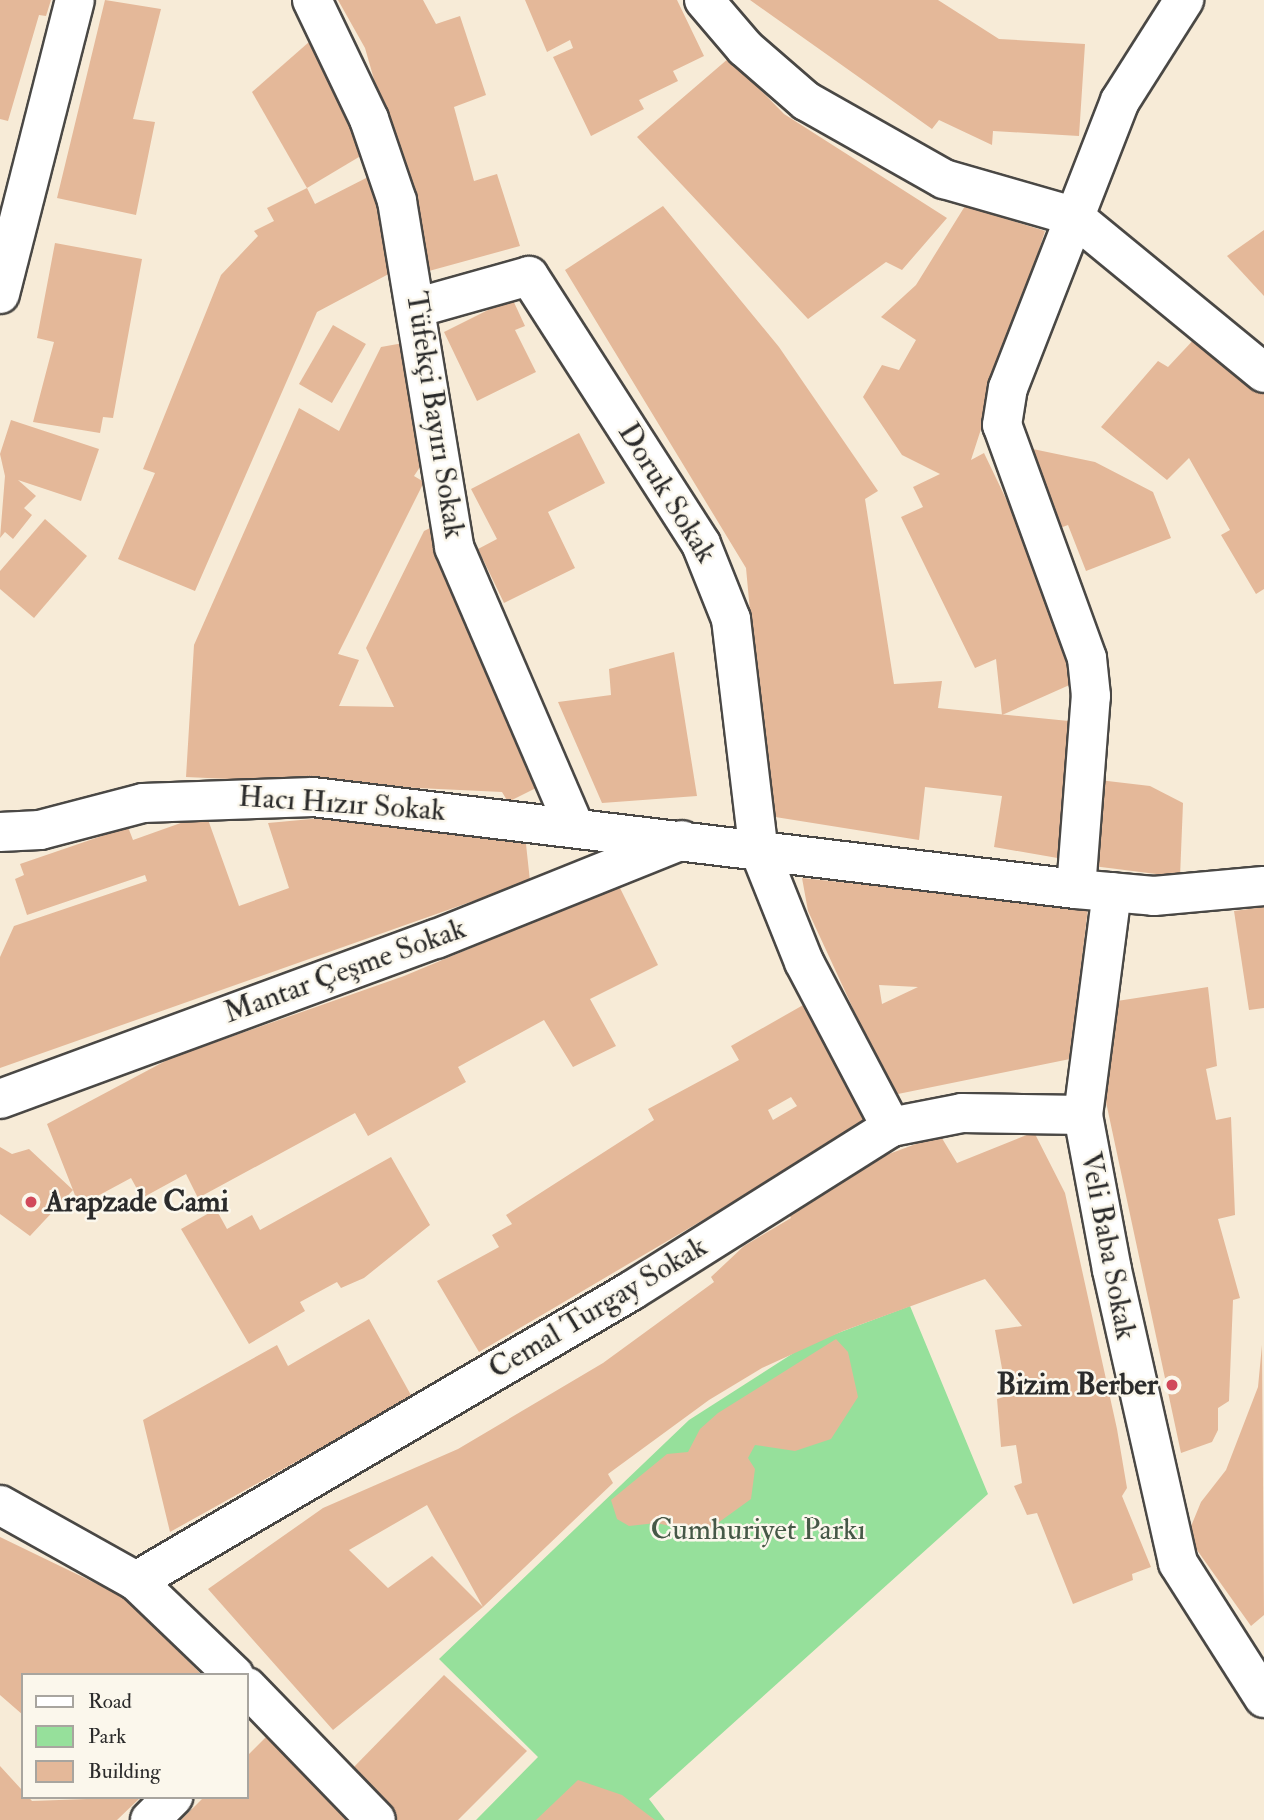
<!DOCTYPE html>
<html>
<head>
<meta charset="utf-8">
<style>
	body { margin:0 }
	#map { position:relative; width:1264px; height:1820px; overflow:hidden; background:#f7ebd7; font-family:"IM FELL Double Pica",serif }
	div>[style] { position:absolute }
	.green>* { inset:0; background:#96e09b }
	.building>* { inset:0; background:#e4b899; transform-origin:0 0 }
	.roads { filter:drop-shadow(2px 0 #4a4845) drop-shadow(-2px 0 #4a4845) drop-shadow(0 2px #4a4845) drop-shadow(0 -2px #4a4845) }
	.minor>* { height:38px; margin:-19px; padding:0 19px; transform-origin:19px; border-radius:19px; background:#fff }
	.dots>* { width:19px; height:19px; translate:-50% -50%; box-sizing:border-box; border:4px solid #fbf7ec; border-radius:50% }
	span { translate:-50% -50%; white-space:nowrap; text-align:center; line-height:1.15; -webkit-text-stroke:5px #fbf7ec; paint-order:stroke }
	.street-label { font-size:30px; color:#2b2b2b }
	.poi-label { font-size:30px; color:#2b2b2b; font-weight:700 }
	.left { translate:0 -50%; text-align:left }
	.right { translate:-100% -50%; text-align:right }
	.park-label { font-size:30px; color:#465847 }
	.legend { position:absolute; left:21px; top:1673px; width:228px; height:126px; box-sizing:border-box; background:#fbf7ec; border:2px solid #a8a59f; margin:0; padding:9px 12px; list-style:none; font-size:21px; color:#2b2b2b }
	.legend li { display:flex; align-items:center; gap:14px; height:35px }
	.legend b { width:35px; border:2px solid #a8a59f }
</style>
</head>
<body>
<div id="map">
	<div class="green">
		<div style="clip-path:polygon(910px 1306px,988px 1494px,649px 1799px,665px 1820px,476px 1820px,538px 1757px,439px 1659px,689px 1420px,806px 1345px)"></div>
	</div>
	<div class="building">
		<div style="clip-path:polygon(0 0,51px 0,46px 16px,39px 15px,8px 121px,0 119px)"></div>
		<div style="clip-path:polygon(105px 0,161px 9px,133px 119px,155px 122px,136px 215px,57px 198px)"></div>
		<div style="clip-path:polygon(338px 0,423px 0,436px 24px,460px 16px,486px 95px,454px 107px,474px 181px,497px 174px,520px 246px,429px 271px,365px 48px)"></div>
		<div style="clip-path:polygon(525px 0,677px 0,704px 56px,673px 71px,678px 81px,639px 100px,644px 109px,591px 136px,553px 57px,573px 48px,570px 40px,547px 52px)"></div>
		<div style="clip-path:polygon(750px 0,938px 0,999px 39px,1085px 44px,1079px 136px,993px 131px,992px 145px,939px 120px,932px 129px)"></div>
		<div style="clip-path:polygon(309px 42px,369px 151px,307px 188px,252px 92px)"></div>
		<div style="clip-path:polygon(729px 58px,784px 114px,947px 218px,902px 270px,886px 262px,808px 319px,637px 137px)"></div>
		<div style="clip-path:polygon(374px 174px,400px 268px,317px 312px,195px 591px,118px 559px,155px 473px,143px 469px,221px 275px,258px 236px,254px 231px,274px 221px,267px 208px,307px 188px,315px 204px)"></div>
		<div style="clip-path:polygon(663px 206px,779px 347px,878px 491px,865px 499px,894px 684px,942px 681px,938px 708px,1079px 722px,1069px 860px,994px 847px,1002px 796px,925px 787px,919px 840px,769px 816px,746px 568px,565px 270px)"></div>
		<div style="clip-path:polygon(965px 206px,1045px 231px,971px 460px,984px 453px,1066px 624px,1074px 683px,1002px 715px,996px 659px,975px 668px,901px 517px,923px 507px,913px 487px,940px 474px,902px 455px,863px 397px,882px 365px,899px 370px,916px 340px,881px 317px,916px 285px)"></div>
		<div style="clip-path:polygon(1264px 230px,1264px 296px,1227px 256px)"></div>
		<div style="clip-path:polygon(55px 243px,142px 259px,113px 418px,103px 417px,100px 433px,33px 422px,54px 342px,37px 338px)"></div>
		<div style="clip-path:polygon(512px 298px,525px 326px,515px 330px,536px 372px,477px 401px,444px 332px)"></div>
		<div style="left:333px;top:325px;width:38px;height:68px;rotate:30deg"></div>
		<div style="clip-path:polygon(1198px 335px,1264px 393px,1264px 589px,1256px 594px,1221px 535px,1230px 530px,1189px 458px,1167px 480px,1101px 427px,1158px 361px,1168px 367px)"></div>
		<div style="clip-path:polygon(409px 342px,424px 461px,414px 476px,424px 482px,338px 654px,359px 660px,339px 706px,394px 707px,366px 648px,424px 531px,434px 526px,544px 784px,508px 802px,502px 792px,186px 777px,194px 645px,299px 408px,339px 431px,381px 347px)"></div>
		<div style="clip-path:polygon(11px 420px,99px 449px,81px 501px,18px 480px,36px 496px,24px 508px,32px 515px,13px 539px,5px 532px,0 538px,5px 476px,0 454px)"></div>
		<div style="clip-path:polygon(579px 433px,605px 483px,548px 512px,575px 568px,504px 603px,478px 549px,497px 539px,471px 489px)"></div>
		<div style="clip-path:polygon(1028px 448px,1095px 462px,1153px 492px,1171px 538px,1086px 571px,1068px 525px,1060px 528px)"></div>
		<div style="clip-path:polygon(45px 519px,87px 556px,34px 618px,0 589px,0 571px)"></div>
		<div style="clip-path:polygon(674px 652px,697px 796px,602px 803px,558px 702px,611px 695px,609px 669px)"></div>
		<div style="clip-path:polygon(1099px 780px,1150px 786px,1183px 803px,1180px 877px,1093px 866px)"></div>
		<div style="clip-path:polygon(206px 814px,239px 906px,289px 888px,268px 823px,333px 817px,525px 835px,530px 881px,0 1068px,0 957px,14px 926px,147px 881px,145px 875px,27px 915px,15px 879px,24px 875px,20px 864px,128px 827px,133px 840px)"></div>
		<div style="clip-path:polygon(evenodd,802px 878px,1088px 908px,1070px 1059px,893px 1095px,808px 911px,802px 878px,879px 985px,918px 987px,882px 1004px,879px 985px)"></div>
		<div style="clip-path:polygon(619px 886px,658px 965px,590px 999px,616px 1046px,573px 1067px,544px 1020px,458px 1067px,466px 1082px,368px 1136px,355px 1113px,198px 1198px,186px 1174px,142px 1198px,131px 1178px,79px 1206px,73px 1190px,30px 1236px,0 1214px,0 1147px,12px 1154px,29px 1149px,73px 1190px,47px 1124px,171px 1058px,404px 976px)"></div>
		<div style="clip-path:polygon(1264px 907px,1264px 1008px,1249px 1010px,1234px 911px)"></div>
		<div style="clip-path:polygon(1208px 987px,1217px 1066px,1206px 1069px,1216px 1120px,1231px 1117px,1235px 1215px,1218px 1219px,1240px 1298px,1233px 1300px,1229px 1401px,1218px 1408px,1218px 1430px,1212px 1442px,1181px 1453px,1103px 1088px,1117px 1001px)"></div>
		<div style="clip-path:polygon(evenodd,805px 1004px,871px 1121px,479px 1352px,437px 1281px,499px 1247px,492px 1235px,512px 1224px,506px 1215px,654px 1120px,648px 1109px,739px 1060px,731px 1046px,805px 1004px,791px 1097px,797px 1106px,773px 1120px,768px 1110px,791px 1097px)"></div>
		<div style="clip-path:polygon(evenodd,1034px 1132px,1065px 1193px,1117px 1429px,1127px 1488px,1122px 1496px,1151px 1567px,1132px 1574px,1133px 1580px,1073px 1604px,1037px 1513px,1027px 1515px,1014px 1486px,1022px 1483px,1016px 1445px,1001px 1447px,997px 1399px,1007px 1396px,995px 1330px,1022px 1326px,985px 1279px,843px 1331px,762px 1368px,709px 1400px,608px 1474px,613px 1483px,483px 1607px,333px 1730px,208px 1589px,323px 1508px,458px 1449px,603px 1363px,714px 1282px,711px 1277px,744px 1246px,791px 1218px,788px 1213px,854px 1167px,940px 1135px,957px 1163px,1034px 1132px,427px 1505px,483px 1607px,432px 1556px,388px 1588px,349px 1550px,427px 1505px)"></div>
		<div style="clip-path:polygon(391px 1157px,430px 1225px,364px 1278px,341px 1288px,337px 1282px,300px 1302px,305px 1311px,249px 1344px,181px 1229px,216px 1209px,227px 1229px,252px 1215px,260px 1230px)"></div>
		<div style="clip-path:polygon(369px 1319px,412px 1397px,170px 1532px,143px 1420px,277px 1345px,288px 1366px)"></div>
		<div style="clip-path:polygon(836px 1339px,848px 1352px,858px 1397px,831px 1439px,795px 1451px,755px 1445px,748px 1458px,755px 1469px,751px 1499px,704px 1533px,656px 1523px,629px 1526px,617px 1519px,611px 1500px,667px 1454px,688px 1452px,700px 1429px,718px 1413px)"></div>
		<div style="clip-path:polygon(1262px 1345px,1264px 1615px,1251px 1626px,1187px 1536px,1201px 1502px,1226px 1470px,1258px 1387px)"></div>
		<div style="clip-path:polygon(0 1537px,124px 1597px,202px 1675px,23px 1675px,23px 1715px,0 1695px)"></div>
		<div style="clip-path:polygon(444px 1675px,527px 1751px,458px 1820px,397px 1820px,349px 1772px)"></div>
		<div style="clip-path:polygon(266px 1737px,347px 1820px,181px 1820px,204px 1797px,247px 1797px,247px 1756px)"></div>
		<div style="clip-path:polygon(0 1766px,32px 1801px,141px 1797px,117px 1820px,0 1820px)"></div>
		<div style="clip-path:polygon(578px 1780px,622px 1795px,655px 1820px,536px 1820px)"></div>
	</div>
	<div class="roads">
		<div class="minor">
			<div style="left:312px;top:0;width:132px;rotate:64.4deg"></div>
			<div style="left:369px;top:119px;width:87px;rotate:71.1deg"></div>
			<div style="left:397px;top:201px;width:351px;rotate:80.6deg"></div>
			<div style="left:454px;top:547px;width:304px;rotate:66.7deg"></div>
			<div style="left:704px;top:0;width:63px;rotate:49.5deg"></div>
			<div style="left:745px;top:48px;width:81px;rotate:41deg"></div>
			<div style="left:806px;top:101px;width:159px;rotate:29.5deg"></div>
			<div style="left:944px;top:179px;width:134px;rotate:16deg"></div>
			<div style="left:1073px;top:216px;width:247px;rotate:39.4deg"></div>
			<div style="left:0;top:294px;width:303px;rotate:-75.7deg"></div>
			<div style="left:419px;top:307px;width:114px;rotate:-15.7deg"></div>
			<div style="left:529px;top:276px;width:318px;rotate:57.3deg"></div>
			<div style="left:701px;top:544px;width:81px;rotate:68.2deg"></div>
			<div style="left:731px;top:619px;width:230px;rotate:83.2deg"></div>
			<div style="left:758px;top:847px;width:124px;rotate:68.2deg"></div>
			<div style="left:804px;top:962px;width:187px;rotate:62.2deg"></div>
			<div style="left:0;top:832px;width:40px;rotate:-2.9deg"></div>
			<div style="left:40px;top:830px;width:106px;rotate:-14.7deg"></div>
			<div style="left:143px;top:803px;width:170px;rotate:-2deg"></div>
			<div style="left:313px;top:797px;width:769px;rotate:6.88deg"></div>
			<div style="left:1076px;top:889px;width:78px;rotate:5.1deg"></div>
			<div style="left:1154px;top:896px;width:110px;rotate:-5.2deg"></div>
			<div style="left:1076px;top:889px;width:194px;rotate:-85.6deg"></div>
			<div style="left:1091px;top:696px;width:38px;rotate:-96deg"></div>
			<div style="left:1087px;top:658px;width:248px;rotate:-110deg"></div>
			<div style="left:1002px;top:425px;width:37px;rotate:-81deg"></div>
			<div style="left:1008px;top:388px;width:308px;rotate:-68.7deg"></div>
			<div style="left:1120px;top:101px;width:120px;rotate:-57.6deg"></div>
			<div style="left:1112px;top:892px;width:225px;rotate:97.4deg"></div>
			<div style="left:1083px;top:1115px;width:158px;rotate:79.4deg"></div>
			<div style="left:1112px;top:1270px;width:300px;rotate:77.3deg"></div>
			<div style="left:1178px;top:1563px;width:160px;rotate:57.5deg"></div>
			<div style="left:0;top:1099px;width:464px;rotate:-20.2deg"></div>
			<div style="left:436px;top:939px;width:265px;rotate:-21.9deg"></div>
			<div style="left:0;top:1505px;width:156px;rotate:29.2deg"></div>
			<div style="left:136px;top:1581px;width:136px;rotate:43.8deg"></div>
			<div style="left:136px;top:1581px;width:574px;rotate:-30.36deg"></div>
			<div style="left:631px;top:1291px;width:307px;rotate:-32.2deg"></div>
			<div style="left:891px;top:1127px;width:72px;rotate:-11.2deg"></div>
			<div style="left:962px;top:1113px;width:121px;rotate:0.9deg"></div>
			<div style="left:247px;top:1687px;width:185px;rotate:45.9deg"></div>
			<div style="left:150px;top:1820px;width:33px;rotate:-45deg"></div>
		</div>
	</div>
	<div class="dots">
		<div style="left:31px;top:1202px;background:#d1495b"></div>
		<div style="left:1172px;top:1385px;background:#d1495b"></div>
	</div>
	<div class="street-label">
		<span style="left:435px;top:415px;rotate:81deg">Tüfekçi Bayırı Sokak</span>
		<span style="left:667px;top:493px;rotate:58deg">Doruk Sokak</span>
		<span style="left:342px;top:804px;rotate:4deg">Hacı Hızır Sokak</span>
		<span style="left:345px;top:971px;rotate:-20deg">Mantar Çeşme Sokak</span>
		<span style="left:1108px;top:1246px;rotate:79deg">Veli Baba Sokak</span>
		<span style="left:598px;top:1308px;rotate:-31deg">Cemal Turgay Sokak</span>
	</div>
	<div class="poi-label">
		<span class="left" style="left:45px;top:1202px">Arapzade Cami</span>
		<span class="right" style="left:1158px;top:1385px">Bizim Berber</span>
	</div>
	<div class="park-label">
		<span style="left:758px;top:1530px">Cumhuriyet Parkı</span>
	</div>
	<ul class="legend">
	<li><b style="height:9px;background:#fff"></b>Road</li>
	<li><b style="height:19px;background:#96e09b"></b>Park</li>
	<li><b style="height:19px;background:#e4b899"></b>Building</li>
	</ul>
</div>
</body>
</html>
